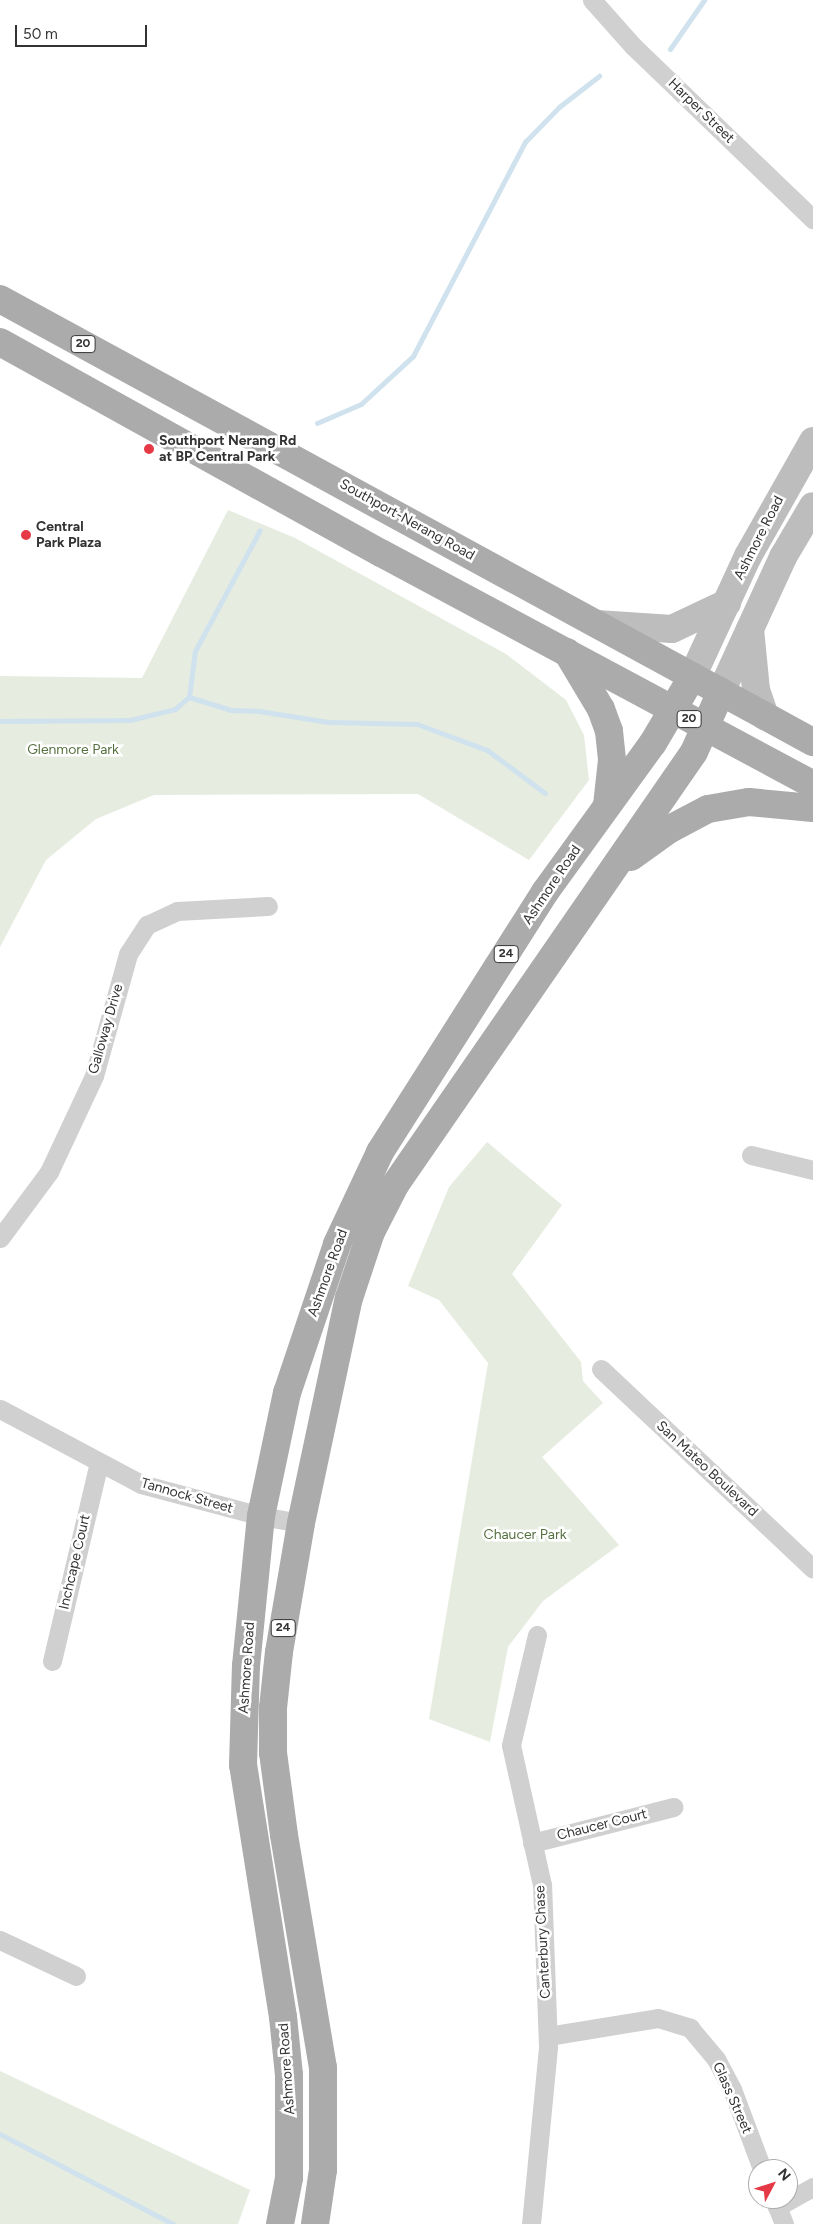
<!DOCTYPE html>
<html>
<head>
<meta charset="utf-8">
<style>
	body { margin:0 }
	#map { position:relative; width:813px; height:2224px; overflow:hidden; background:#fff; font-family:Figtree,sans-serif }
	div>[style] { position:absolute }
	.green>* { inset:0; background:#e6ecdf }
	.stream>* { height:5px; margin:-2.5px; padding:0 2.5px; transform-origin:2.5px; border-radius:2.5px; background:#cfe2ee }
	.street>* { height:19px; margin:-9.5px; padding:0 9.5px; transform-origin:9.5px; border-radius:9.5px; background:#d0d0d0 }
	.secondary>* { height:28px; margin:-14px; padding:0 14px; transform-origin:14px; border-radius:14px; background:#bdbdbd }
	.primary>* { height:28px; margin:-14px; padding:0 14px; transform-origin:14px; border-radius:14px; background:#ababab }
	.dots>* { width:14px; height:14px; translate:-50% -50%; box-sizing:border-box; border:2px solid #fff; border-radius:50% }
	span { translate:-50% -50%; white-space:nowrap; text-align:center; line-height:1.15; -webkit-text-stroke:5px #fff; paint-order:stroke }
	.shield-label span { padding:1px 4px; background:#fff; border:1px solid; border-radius:4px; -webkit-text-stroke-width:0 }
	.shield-label { font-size:12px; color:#333; font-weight:700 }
	.street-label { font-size:14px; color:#333 }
	.poi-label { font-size:14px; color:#333; font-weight:700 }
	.left { translate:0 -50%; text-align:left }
	.park-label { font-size:14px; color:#56703f }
	.north { position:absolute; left:748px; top:2159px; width:50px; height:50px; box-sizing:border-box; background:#fff; border:1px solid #adadad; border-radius:50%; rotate:50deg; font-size:14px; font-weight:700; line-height:20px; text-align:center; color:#333 }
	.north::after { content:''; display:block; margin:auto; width:18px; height:22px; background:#e63946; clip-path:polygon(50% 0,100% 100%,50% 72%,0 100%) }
	.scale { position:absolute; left:15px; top:25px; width:132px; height:22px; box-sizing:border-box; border:2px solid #333; border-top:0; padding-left:6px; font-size:15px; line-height:18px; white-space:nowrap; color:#333; -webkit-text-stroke:4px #fff; paint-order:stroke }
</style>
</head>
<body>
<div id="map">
	<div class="green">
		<div style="clip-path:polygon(228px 510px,295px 538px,506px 654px,566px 700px,584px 735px,589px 780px,529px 860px,418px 794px,154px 795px,96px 819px,46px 860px,0 947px,0 676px,142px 678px)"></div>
		<div style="clip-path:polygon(487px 1142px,562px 1205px,512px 1274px,581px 1362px,583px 1381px,603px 1403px,542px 1457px,619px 1545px,543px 1601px,508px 1647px,490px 1742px,429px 1719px,488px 1363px,439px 1300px,408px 1286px,449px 1187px)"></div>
		<div style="clip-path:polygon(0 2071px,250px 2190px,238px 2224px,0 2224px)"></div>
	</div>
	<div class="stream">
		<div style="left:670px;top:49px;width:60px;rotate:-55.2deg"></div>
		<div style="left:317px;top:423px;width:48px;rotate:-23.4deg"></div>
		<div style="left:361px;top:404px;width:71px;rotate:-42.7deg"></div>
		<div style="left:413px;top:356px;width:242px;rotate:-62.4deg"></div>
		<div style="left:525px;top:142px;width:49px;rotate:-45.8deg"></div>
		<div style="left:559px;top:107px;width:51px;rotate:-37.8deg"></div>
		<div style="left:189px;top:697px;width:44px;rotate:17.2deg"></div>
		<div style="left:231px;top:710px;width:28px;rotate:2deg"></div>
		<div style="left:259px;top:711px;width:70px;rotate:9.1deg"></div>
		<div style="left:328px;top:722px;width:89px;rotate:1.3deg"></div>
		<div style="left:417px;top:724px;width:75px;rotate:20.4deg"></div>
		<div style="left:487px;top:750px;width:72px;rotate:36.6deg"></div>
		<div style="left:0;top:721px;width:130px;rotate:-0.4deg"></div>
		<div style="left:130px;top:720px;width:46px;rotate:-13.7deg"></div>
		<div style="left:175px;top:709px;width:18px;rotate:-41deg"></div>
		<div style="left:189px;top:697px;width:46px;rotate:-82.6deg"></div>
		<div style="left:195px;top:651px;width:137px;rotate:-61.8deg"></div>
		<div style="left:0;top:2134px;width:195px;rotate:27.5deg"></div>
	</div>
	<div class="street">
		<div style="left:592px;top:0;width:62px;rotate:48.3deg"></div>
		<div style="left:633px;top:46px;width:250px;rotate:43.9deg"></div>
		<div style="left:751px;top:1155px;width:64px;rotate:13.6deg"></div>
		<div style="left:0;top:1238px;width:82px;rotate:-53.4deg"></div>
		<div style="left:49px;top:1172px;width:106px;rotate:-64.9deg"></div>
		<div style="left:94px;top:1076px;width:127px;rotate:-74.4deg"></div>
		<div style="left:128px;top:954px;width:35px;rotate:-57deg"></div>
		<div style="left:147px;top:925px;width:33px;rotate:-25deg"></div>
		<div style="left:177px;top:911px;width:91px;rotate:-3.1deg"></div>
		<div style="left:601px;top:1369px;width:291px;rotate:43.3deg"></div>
		<div style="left:0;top:1409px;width:160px;rotate:28deg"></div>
		<div style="left:141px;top:1484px;width:124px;rotate:14.9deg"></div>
		<div style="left:261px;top:1516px;width:41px;rotate:9.9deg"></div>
		<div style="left:52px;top:1661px;width:204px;rotate:-76.7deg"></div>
		<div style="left:532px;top:1843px;width:146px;rotate:-14.3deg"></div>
		<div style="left:0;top:1940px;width:84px;rotate:25.3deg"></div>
		<div style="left:548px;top:2036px;width:111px;rotate:-9.3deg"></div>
		<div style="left:658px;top:2018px;width:34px;rotate:17deg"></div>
		<div style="left:690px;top:2028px;width:40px;rotate:50deg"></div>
		<div style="left:716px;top:2059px;width:34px;rotate:62deg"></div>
		<div style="left:732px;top:2089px;width:85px;rotate:69.4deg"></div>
		<div style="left:774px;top:2199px;width:27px;rotate:68deg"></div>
		<div style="left:777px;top:2207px;width:41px;rotate:-29.1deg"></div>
		<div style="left:531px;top:2224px;width:179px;rotate:-84.5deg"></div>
		<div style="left:548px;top:2046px;width:161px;rotate:-92.1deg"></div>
		<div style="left:542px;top:1885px;width:143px;rotate:-102.5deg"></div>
		<div style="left:511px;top:1745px;width:113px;rotate:-76.7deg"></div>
	</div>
	<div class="secondary">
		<div style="left:597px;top:624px;width:75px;rotate:3.8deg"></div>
		<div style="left:672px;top:629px;width:61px;rotate:-25.3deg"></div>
		<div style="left:750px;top:629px;width:61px;rotate:84.4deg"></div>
		<div style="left:756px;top:690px;width:28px;rotate:71deg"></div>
		<div style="left:692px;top:677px;width:133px;rotate:-65.2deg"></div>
		<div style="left:748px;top:556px;width:132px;rotate:-60.5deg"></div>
		<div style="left:721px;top:692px;width:149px;rotate:-65.3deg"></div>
		<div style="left:783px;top:557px;width:59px;rotate:-59.5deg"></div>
	</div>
	<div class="primary">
		<div style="left:0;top:299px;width:926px;rotate:28.59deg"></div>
		<div style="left:0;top:342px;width:436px;rotate:29deg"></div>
		<div style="left:381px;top:553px;width:490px;rotate:28.2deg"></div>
		<div style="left:567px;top:652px;width:66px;rotate:59.2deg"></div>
		<div style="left:601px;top:709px;width:23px;rotate:70deg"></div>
		<div style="left:609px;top:731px;width:29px;rotate:84deg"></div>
		<div style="left:612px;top:760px;width:45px;rotate:96.3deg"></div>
		<div style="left:631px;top:857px;width:48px;rotate:-35.7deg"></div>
		<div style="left:670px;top:829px;width:43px;rotate:-27.8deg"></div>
		<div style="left:708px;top:809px;width:42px;rotate:-9.7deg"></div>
		<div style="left:749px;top:802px;width:64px;rotate:5.4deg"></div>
		<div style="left:280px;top:2224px;width:47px;rotate:-78.9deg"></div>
		<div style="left:289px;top:2178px;width:103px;rotate:-90deg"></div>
		<div style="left:289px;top:2075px;width:58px;rotate:-95.9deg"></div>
		<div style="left:283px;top:2017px;width:255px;rotate:-99deg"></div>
		<div style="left:243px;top:1765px;width:99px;rotate:-88.3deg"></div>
		<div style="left:246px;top:1666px;width:151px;rotate:-84.3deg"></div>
		<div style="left:261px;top:1516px;width:126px;rotate:-78.1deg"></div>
		<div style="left:287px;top:1393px;width:157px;rotate:-71.4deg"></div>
		<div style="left:337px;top:1244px;width:102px;rotate:-64.9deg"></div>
		<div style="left:380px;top:1152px;width:308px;rotate:-57.6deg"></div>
		<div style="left:545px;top:892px;width:184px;rotate:-54.1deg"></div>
		<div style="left:653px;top:743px;width:77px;rotate:-59.4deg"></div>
		<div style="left:315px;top:2224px;width:55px;rotate:-81.6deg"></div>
		<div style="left:323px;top:2170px;width:102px;rotate:-90deg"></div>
		<div style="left:323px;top:2068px;width:236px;rotate:-99.5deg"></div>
		<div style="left:284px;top:1835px;width:83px;rotate:-97.6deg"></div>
		<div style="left:273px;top:1753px;width:45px;rotate:-90deg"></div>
		<div style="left:273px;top:1708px;width:56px;rotate:-83.9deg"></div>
		<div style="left:279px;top:1652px;width:131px;rotate:-80.3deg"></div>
		<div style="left:301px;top:1523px;width:230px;rotate:-78deg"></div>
		<div style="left:349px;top:1298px;width:70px;rotate:-71.6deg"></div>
		<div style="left:371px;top:1232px;width:53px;rotate:-62.9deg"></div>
		<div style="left:395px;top:1185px;width:526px;rotate:-55.37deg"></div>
		<div style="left:694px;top:752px;width:66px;rotate:-65.8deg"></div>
	</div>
	<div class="dots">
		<div style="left:149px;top:449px;background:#e63946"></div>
		<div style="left:26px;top:535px;background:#e63946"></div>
	</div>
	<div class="shield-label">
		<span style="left:83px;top:344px">20</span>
		<span style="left:689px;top:719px">20</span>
		<span style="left:506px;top:954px">24</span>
		<span style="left:283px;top:1628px">24</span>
	</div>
	<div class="street-label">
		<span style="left:701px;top:111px;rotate:44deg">Harper Street</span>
		<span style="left:407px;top:520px;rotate:29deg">Southport-Nerang Road</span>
		<span style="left:759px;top:538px;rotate:-63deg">Ashmore Road</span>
		<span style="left:552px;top:885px;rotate:-56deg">Ashmore Road</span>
		<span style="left:106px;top:1029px;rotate:-74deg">Galloway Drive</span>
		<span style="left:328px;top:1273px;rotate:-70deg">Ashmore Road</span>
		<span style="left:707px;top:1469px;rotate:43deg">San Mateo Boulevard</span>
		<span style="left:187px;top:1496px;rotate:16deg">Tannock Street</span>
		<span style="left:75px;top:1562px;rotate:-77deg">Inchcape Court</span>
		<span style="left:247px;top:1668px;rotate:-86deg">Ashmore Road</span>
		<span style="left:602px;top:1825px;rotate:-14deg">Chaucer Court</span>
		<span style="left:543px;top:1942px;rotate:-93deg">Canterbury Chase</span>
		<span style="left:287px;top:2069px;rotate:-94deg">Ashmore Road</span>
		<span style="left:732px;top:2098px;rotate:66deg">Glass Street</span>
	</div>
	<div class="poi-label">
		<span class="left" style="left:159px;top:449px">Southport Nerang Rd<br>at BP Central Park</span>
		<span class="left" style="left:36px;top:535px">Central<br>Park Plaza</span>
	</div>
	<div class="park-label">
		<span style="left:73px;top:750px">Glenmore Park</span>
		<span style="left:525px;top:1535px">Chaucer Park</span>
	</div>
	<div class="north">N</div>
	<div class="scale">50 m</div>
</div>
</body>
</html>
